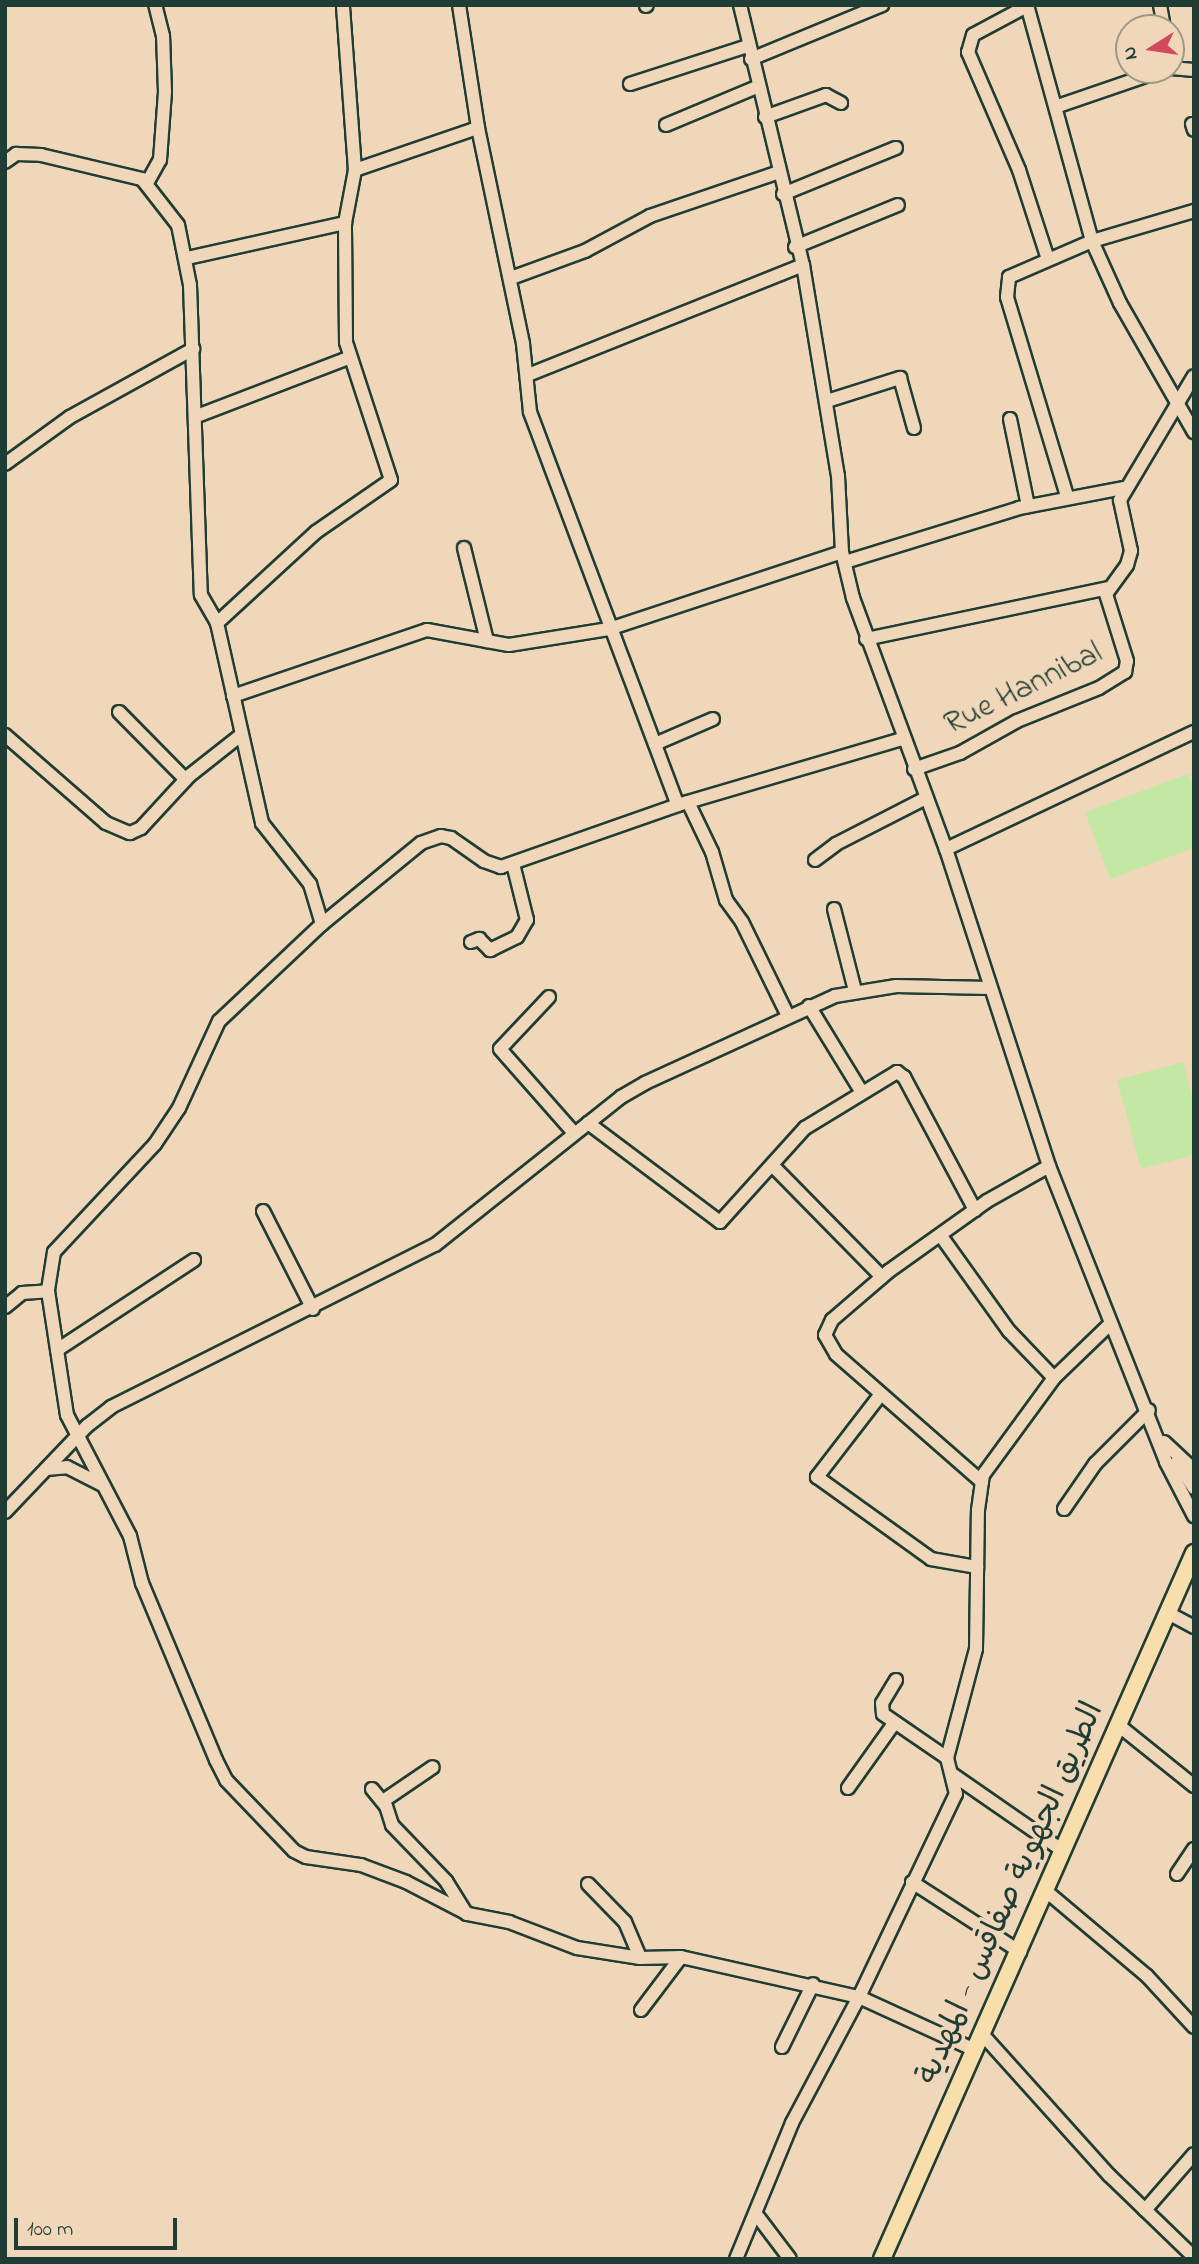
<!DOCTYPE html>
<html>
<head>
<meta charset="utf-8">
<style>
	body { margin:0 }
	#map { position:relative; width:1199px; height:2264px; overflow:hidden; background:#f1d7b9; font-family:"Indie Flower","Playpen Sans Arabic",sans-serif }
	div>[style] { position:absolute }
	.green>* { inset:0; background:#c2e8a3 }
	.roads { filter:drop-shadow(2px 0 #1f3d34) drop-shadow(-2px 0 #1f3d34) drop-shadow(0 2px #1f3d34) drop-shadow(0 -2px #1f3d34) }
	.minor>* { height:12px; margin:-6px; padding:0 6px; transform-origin:6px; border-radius:6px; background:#f1d7b9 }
	.major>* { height:16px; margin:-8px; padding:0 8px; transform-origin:8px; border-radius:8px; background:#f8deab }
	span { translate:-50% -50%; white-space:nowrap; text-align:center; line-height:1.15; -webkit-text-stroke:7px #f1d7b9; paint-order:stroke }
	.street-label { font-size:32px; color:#1f3d34 }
	.frame { position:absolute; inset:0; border:7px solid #1f3d34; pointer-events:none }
	.north { position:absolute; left:1115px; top:14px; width:70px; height:70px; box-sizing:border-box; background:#f1d7b9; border:2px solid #9d9984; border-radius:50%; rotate:258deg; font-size:19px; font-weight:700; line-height:28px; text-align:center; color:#1f3d34 }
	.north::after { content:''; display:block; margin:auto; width:24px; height:32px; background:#d1495b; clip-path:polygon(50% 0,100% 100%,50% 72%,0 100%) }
	.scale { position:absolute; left:14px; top:2218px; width:163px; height:32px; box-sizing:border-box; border:4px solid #1f3d34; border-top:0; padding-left:9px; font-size:21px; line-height:24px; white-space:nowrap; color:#1f3d34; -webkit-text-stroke:5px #f1d7b9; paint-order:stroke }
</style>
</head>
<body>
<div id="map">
	<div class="green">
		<div style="clip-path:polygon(1188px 774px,1194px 790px,1194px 848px,1110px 879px,1085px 812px)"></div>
		<div style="clip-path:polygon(1183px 1062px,1194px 1104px,1194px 1155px,1141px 1169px,1117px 1080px)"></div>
	</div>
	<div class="roads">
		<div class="minor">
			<div style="left:459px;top:5px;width:124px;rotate:81.2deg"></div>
			<div style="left:478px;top:128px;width:221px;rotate:78.2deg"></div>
			<div style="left:523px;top:344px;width:68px;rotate:84.1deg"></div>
			<div style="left:530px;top:412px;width:420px;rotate:69.4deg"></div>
			<div style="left:740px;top:5px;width:268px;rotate:76.4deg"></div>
			<div style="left:803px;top:265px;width:214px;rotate:80.6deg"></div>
			<div style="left:838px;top:476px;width:76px;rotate:87deg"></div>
			<div style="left:842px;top:552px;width:47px;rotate:76.6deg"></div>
			<div style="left:853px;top:598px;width:268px;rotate:69.7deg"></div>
			<div style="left:946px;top:849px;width:333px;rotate:72deg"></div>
			<div style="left:1049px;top:1166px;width:318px;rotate:68.4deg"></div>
			<div style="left:1166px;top:1462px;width:61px;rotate:62.6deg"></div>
			<div style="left:1027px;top:5px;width:245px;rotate:74.6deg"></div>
			<div style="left:1092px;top:241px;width:68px;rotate:65.7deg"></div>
			<div style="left:1120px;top:303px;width:149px;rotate:60.2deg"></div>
			<div style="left:1160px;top:5px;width:23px;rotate:80deg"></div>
			<div style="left:646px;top:6px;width:1px;rotate:-45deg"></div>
			<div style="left:1027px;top:6px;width:61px;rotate:151.8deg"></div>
			<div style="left:973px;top:35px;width:18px;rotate:106deg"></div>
			<div style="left:968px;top:52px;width:129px;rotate:66.6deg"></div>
			<div style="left:1019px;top:170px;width:94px;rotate:72deg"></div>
			<div style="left:751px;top:59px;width:142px;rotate:-22.4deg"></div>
			<div style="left:1171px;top:68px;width:23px;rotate:5deg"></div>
			<div style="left:630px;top:84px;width:124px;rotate:-17.9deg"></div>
			<div style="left:1058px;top:106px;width:111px;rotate:-18.9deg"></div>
			<div style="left:765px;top:117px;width:65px;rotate:-19.8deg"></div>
			<div style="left:826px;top:95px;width:17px;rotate:28deg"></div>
			<div style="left:1192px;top:124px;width:6px;rotate:72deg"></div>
			<div style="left:666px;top:125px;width:99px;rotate:-22.7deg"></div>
			<div style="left:5px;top:162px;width:14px;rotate:-36deg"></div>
			<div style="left:16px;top:154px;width:25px;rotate:2deg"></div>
			<div style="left:41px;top:155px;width:104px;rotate:13.4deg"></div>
			<div style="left:142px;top:179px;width:58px;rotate:52deg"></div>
			<div style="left:178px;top:225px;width:61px;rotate:78.7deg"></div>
			<div style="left:190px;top:285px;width:310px;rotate:88deg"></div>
			<div style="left:201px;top:595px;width:32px;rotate:60deg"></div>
			<div style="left:217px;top:623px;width:205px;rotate:77.3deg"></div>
			<div style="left:262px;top:823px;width:78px;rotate:51.8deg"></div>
			<div style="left:310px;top:884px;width:42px;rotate:73.3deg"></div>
			<div style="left:355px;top:170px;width:130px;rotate:-18.9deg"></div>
			<div style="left:147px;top:183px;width:26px;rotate:-61deg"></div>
			<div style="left:160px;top:160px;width:68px;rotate:-85.8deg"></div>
			<div style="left:165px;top:92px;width:56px;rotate:-92deg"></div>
			<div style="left:163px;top:36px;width:32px;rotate:-104deg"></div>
			<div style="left:783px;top:194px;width:122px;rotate:-22.2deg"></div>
			<div style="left:795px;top:247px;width:111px;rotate:-22.2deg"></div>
			<div style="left:187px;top:258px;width:162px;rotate:-12.5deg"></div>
			<div style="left:511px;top:278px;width:79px;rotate:-20deg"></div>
			<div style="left:585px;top:251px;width:74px;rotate:-28.3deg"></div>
			<div style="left:650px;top:216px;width:136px;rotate:-18.8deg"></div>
			<div style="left:528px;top:375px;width:296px;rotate:-21.8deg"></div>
			<div style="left:827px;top:401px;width:77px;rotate:-17.5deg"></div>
			<div style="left:900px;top:378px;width:52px;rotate:74.4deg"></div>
			<div style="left:197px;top:416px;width:162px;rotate:-21deg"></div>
			<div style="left:1010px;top:419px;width:89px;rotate:78.3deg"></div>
			<div style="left:5px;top:464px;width:80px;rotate:-35.9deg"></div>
			<div style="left:70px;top:417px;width:141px;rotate:-28.9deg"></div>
			<div style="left:1067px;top:496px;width:208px;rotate:-106.8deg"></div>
			<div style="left:1007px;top:297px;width:20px;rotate:-84deg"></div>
			<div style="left:1009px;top:277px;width:90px;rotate:-23.4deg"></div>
			<div style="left:1092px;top:241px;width:106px;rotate:-16.4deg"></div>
			<div style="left:464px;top:548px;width:96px;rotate:76.1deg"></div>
			<div style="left:845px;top:562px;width:182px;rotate:-17.2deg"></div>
			<div style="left:1019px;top:508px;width:107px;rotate:-10.8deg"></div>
			<div style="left:217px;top:623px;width:134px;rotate:-42.6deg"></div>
			<div style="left:316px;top:532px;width:91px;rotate:-34.7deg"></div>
			<div style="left:391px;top:480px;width:145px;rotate:-108.1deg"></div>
			<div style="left:346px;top:342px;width:119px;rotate:-90.5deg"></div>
			<div style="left:345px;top:223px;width:54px;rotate:-79.3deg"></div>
			<div style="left:355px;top:170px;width:165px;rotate:-94.2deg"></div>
			<div style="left:866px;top:639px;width:246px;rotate:-11.9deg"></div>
			<div style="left:233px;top:696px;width:205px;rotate:-18.8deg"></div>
			<div style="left:427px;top:630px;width:83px;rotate:10.4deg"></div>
			<div style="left:509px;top:645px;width:101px;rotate:-9.1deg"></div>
			<div style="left:609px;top:629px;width:245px;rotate:-18.3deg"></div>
			<div style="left:119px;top:712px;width:95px;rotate:45.4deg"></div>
			<div style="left:5px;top:735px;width:134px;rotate:41.1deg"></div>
			<div style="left:106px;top:823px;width:26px;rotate:23deg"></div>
			<div style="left:130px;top:833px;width:12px;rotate:-24deg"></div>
			<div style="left:141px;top:828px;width:71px;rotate:-47.3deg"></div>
			<div style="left:189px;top:776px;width:66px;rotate:-38.3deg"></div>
			<div style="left:902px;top:739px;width:234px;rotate:163.6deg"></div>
			<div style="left:678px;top:805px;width:188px;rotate:160.7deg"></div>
			<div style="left:501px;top:867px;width:18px;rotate:-161deg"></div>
			<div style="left:484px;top:861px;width:40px;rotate:-145.1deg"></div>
			<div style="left:451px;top:838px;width:10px;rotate:-169deg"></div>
			<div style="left:441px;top:836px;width:21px;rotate:161deg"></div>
			<div style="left:421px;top:843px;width:128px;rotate:140.7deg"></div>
			<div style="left:322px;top:924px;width:141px;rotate:136.7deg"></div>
			<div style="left:219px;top:1021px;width:96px;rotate:114.7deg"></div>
			<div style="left:179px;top:1108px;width:43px;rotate:123.7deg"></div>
			<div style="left:155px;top:1144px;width:148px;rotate:133.1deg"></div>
			<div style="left:54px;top:1252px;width:39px;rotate:99deg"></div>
			<div style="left:48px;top:1291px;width:125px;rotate:81.3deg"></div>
			<div style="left:67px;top:1415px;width:136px;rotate:62.5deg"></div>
			<div style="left:130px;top:1536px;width:49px;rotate:75.7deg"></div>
			<div style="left:142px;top:1583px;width:192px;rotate:67.3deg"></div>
			<div style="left:216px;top:1760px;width:22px;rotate:63deg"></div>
			<div style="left:226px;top:1780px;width:98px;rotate:46.2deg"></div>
			<div style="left:294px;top:1851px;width:13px;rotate:27deg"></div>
			<div style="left:306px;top:1857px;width:56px;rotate:8.3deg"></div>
			<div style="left:361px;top:1865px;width:48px;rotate:20.7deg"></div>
			<div style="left:406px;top:1882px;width:70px;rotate:27.3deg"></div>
			<div style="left:468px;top:1914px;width:42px;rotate:11deg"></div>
			<div style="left:509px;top:1922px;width:73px;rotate:20.9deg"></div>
			<div style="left:577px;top:1948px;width:64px;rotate:9deg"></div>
			<div style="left:640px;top:1958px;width:41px;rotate:-1.4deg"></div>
			<div style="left:681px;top:1957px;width:182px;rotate:12.7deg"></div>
			<div style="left:859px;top:1997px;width:128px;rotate:24.6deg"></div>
			<div style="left:655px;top:744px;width:63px;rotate:-23.3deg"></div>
			<div style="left:914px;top:769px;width:49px;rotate:-19.2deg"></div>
			<div style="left:960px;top:753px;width:65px;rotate:-29.3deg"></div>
			<div style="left:1017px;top:721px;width:88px;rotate:-21.9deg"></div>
			<div style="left:1099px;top:688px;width:31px;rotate:-32deg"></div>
			<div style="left:1125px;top:672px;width:11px;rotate:-80deg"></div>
			<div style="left:1127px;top:661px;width:70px;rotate:-107.4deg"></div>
			<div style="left:1106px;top:594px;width:36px;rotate:-54deg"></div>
			<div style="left:1127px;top:565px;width:15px;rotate:-74deg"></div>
			<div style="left:1131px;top:551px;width:52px;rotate:-102.2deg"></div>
			<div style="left:1120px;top:500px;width:144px;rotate:-59.2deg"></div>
			<div style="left:688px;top:802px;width:55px;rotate:64.4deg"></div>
			<div style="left:712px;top:852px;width:50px;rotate:73.7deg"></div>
			<div style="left:726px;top:900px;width:27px;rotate:54deg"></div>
			<div style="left:742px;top:922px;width:105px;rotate:63.9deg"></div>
			<div style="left:946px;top:849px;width:274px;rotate:-25.3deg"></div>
			<div style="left:815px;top:860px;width:26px;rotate:-37deg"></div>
			<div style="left:836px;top:844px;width:99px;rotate:-27.1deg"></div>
			<div style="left:834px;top:909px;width:85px;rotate:75.6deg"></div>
			<div style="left:471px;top:942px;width:9px;rotate:-21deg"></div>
			<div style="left:479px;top:939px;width:16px;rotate:45deg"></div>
			<div style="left:490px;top:950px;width:30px;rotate:-26deg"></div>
			<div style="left:517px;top:937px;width:20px;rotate:-60deg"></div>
			<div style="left:527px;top:920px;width:58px;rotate:-104deg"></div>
			<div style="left:549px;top:997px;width:71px;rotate:133.3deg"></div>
			<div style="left:500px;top:1049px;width:112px;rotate:48.6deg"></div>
			<div style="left:809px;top:1006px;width:100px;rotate:58.5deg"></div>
			<div style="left:588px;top:1123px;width:165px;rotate:36.9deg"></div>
			<div style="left:720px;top:1222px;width:127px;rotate:-47.9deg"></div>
			<div style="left:805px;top:1128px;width:108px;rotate:-31.3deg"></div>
			<div style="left:897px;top:1072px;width:9px;rotate:36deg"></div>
			<div style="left:904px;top:1077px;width:151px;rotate:61.9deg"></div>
			<div style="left:772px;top:1165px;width:157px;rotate:45.5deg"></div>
			<div style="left:263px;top:1211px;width:110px;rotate:63deg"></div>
			<div style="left:941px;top:1236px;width:117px;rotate:54.4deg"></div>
			<div style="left:1009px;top:1331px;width:65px;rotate:46.2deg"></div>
			<div style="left:5px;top:1307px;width:22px;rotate:-39deg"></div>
			<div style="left:22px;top:1293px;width:26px;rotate:-4deg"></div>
			<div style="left:57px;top:1350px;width:164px;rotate:-33.3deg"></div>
			<div style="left:881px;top:1394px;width:105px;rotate:127.6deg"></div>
			<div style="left:817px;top:1477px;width:140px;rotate:35.7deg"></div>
			<div style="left:931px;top:1559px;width:47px;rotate:9.9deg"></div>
			<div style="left:1164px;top:1442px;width:41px;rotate:43deg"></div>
			<div style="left:1177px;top:1462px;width:31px;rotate:57deg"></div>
			<div style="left:46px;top:1469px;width:21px;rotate:-5deg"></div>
			<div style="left:67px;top:1467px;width:38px;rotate:27deg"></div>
			<div style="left:982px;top:1482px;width:194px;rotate:-138.8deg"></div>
			<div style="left:836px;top:1354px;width:22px;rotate:-120deg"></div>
			<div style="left:825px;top:1335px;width:17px;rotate:-65deg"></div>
			<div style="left:832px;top:1320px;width:75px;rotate:-40.7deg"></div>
			<div style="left:889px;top:1271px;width:120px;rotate:-35.5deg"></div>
			<div style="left:987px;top:1201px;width:71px;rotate:-29.4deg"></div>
			<div style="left:1064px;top:1509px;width:55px;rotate:-55.4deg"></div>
			<div style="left:1095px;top:1464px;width:76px;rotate:-45deg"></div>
			<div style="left:5px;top:1512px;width:119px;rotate:-46.4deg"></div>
			<div style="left:87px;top:1426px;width:31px;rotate:-38deg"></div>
			<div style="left:111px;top:1407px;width:362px;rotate:-26.6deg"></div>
			<div style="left:435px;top:1245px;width:238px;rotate:-38.5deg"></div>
			<div style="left:621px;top:1097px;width:28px;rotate:-30deg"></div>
			<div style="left:645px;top:1083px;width:209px;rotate:-24.6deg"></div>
			<div style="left:835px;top:996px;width:62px;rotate:-9.3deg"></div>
			<div style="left:896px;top:986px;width:94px;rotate:1.2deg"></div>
			<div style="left:1168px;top:1613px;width:30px;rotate:28deg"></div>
			<div style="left:896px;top:1680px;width:27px;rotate:121deg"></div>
			<div style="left:882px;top:1703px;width:11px;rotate:85deg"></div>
			<div style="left:883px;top:1714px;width:78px;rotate:34.5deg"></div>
			<div style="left:1117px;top:1724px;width:99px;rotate:38.8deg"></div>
			<div style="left:952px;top:1774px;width:135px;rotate:34.7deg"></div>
			<div style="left:848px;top:1788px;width:77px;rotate:-54.5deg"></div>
			<div style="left:372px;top:1789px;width:22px;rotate:51deg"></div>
			<div style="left:386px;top:1806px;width:20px;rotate:72deg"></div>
			<div style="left:392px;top:1825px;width:78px;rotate:46deg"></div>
			<div style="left:446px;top:1881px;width:39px;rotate:58deg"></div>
			<div style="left:383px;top:1801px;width:60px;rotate:-34.2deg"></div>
			<div style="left:1177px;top:1874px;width:30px;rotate:-56deg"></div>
			<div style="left:912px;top:1882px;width:129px;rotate:32.9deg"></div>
			<div style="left:588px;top:1884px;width:53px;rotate:45.8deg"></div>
			<div style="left:625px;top:1922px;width:39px;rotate:67deg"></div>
			<div style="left:1046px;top:1891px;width:132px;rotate:40.1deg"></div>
			<div style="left:1147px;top:1976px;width:69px;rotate:47.3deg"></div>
			<div style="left:641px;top:2010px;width:66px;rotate:-53deg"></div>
			<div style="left:982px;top:2034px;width:190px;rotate:48deg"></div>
			<div style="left:1109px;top:2175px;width:118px;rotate:44deg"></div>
			<div style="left:782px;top:2047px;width:70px;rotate:-63.8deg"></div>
			<div style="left:1145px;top:2210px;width:74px;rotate:-48.8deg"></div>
			<div style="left:756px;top:2214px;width:56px;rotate:52.9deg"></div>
			<div style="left:736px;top:2259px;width:147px;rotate:-67.6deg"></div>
			<div style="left:792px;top:2123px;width:143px;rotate:-62deg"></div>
			<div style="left:859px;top:1997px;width:225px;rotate:-64.5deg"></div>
			<div style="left:956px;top:1794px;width:37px;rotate:-104deg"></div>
			<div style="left:947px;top:1758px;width:113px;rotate:-75.1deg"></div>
			<div style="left:976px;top:1649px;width:139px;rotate:-89.2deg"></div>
			<div style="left:978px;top:1510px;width:35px;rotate:-82deg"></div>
			<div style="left:983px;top:1475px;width:120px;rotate:-53.8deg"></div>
			<div style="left:1054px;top:1378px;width:76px;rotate:-43.9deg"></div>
		</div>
		<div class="major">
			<div style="left:882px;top:2259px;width:772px;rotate:-66.16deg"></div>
		</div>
	</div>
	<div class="street-label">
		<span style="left:1024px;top:690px;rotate:-26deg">Rue Hannibal</span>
		<span style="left:1012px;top:1894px;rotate:-66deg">الطريق الجهوية صفاقس - المهدية</span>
	</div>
	<div class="frame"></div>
	<div class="north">N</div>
	<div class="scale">100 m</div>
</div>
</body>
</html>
